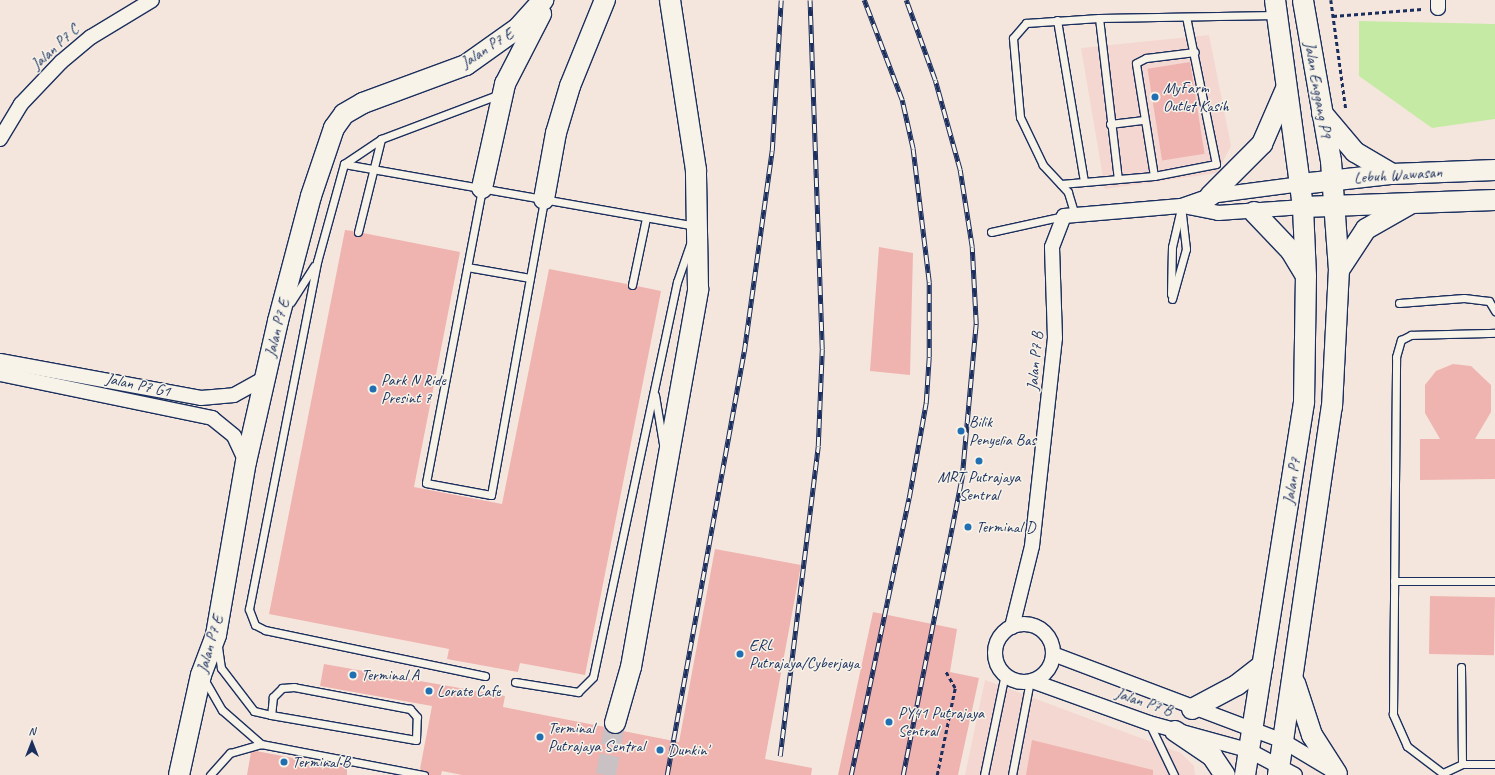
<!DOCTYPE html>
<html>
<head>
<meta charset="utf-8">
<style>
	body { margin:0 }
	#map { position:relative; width:1495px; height:775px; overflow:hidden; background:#f5e6dd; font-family:Caveat,sans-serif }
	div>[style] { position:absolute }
	.built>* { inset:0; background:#f3d7d0 }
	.green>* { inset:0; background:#c5eaa4 }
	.building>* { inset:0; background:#efb4b0; transform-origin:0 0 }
	.secondary-tunnel>* { height:20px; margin-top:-10px; transform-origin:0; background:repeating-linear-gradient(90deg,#c9c1c4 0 20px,transparent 0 30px) }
	.path>* { height:2.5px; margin-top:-1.25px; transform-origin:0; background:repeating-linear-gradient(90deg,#1b2f5e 0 4px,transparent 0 7px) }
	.roads { filter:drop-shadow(1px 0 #1b2f5e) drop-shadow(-1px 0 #1b2f5e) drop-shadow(0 1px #1b2f5e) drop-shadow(0 -1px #1b2f5e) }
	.lane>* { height:7px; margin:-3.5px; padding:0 3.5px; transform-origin:3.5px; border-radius:3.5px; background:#f7f3e8 }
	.street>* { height:14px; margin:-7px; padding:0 7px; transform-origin:7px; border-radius:7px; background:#f7f3e8 }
	.street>.ring { margin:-7px; padding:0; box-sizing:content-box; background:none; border:14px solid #f7f3e8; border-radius:50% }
	.secondary>* { height:20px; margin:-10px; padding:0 10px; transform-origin:10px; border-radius:10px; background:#f7f3e8 }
	.rail>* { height:4.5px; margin-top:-2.25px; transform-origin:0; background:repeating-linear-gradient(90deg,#f7f3e8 0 9px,#1b2f5e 0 18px); box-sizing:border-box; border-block:1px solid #1b2f5e }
	.dots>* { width:11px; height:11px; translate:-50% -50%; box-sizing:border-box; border:2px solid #f7f3e8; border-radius:50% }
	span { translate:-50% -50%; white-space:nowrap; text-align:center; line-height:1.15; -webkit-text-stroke:3px #f7f3e8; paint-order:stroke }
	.street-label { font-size:16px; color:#1b2f5e }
	.poi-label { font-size:16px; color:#1b2f5e }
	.left { translate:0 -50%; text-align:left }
	.north { position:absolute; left:12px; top:723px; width:40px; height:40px; -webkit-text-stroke:3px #f7f3e8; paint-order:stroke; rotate:0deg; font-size:11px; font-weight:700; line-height:16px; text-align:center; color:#1b2f5e }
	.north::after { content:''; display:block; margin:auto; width:14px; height:18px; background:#1b2f5e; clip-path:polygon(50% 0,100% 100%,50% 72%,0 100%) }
</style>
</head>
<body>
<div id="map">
	<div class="built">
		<div style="clip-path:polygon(1209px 35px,1231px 146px,1217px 173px,1105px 189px,1081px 48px)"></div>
		<div style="clip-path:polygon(985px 680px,1181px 753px,1194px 766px,1195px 775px,965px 775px)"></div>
	</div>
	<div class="green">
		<div style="clip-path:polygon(1359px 21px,1495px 24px,1495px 119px,1432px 128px,1359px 76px)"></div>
	</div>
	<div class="building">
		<div style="left:1190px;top:62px;width:93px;height:43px;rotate:81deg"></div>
		<div style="clip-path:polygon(345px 230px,353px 231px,357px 237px,363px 233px,460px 252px,414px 487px,502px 504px,549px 269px,627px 284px,631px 290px,637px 286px,661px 291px,585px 675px,520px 663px,518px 672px,447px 659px,449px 649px,269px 614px)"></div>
		<div style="clip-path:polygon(879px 247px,913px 253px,910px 375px,870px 371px)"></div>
		<div style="clip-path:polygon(1453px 364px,1471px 366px,1491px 385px,1491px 412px,1475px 439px,1495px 439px,1495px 479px,1420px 480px,1420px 439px,1440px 439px,1425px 413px,1425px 385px,1436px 371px)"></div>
		<div style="clip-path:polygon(715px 549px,801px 565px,765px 759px,812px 768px,811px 775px,462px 775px,442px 771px,441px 775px,429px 775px,420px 769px,432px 706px,320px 686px,324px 664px,505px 696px,503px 707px,605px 727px,612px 734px,623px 731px,679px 742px)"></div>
		<div style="left:1430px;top:596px;width:65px;height:58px;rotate:1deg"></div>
		<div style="clip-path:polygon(873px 612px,957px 629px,950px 672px,979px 678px,958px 775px,838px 775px)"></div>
		<div style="clip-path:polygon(1032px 740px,1153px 770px,1153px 775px,1026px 775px)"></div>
		<div style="clip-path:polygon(256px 751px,347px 768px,347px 775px,247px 775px,251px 752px)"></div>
	</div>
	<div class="secondary-tunnel">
		<div style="left:606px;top:775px;width:53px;rotate:-80.2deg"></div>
	</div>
	<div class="path">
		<div style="left:1331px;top:0;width:111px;rotate:82.2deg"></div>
		<div style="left:1333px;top:16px;width:89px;rotate:-4.5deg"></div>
		<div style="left:937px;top:775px;width:89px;rotate:-78.3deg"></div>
		<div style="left:955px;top:688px;width:20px;rotate:-120deg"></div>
	</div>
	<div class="roads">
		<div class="lane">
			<div style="left:1099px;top:18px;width:162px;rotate:83.3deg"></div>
			<div style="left:1057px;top:20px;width:164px;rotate:80.5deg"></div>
			<div style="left:1110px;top:124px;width:34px;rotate:-7deg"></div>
			<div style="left:344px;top:164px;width:356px;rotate:10deg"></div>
			<div style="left:1154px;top:176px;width:114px;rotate:-99.1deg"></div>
			<div style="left:1136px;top:63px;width:11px;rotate:-27deg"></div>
			<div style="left:1146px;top:58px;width:49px;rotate:-7deg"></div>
			<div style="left:1061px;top:184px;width:93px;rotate:-4.9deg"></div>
			<div style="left:1154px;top:176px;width:63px;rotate:-11deg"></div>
			<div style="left:1216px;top:164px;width:150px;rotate:-101.5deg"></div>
			<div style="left:482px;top:189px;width:299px;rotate:100.8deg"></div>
			<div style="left:426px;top:483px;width:66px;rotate:10.5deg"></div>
			<div style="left:491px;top:495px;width:299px;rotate:-79.8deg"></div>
			<div style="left:1074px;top:212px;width:21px;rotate:-107deg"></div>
			<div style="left:1068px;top:192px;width:37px;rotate:-133deg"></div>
			<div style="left:1043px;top:165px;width:53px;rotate:-115.6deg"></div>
			<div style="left:1020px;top:117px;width:79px;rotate:-95.1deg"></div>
			<div style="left:1013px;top:38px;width:20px;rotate:-49deg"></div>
			<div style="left:1026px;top:23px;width:73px;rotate:-3.9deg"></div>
			<div style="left:1099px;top:18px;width:178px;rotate:-1deg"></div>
			<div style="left:358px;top:232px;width:96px;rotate:-76.1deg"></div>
			<div style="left:991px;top:232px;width:75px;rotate:-12.4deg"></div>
			<div style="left:467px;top:267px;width:64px;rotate:9.9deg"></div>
			<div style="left:632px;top:285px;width:68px;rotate:-78.2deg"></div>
			<div style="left:1171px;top:294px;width:47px;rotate:-88.8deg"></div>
			<div style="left:1172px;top:247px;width:36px;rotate:-77deg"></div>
			<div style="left:1172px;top:299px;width:52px;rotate:-74.4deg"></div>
			<div style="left:1186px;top:249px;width:43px;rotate:-96.6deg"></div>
			<div style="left:291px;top:302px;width:43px;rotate:-57.4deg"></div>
			<div style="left:1399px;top:303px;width:65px;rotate:-4.4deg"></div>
			<div style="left:1464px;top:298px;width:25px;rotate:7deg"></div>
			<div style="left:1489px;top:301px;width:12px;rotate:59deg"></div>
			<div style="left:655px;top:395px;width:50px;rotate:80.7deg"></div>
			<div style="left:1394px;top:581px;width:101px"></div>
			<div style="left:218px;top:647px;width:21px;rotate:82deg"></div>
			<div style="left:221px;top:668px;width:54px;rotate:52.5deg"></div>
			<div style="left:254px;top:711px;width:17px;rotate:13deg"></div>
			<div style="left:271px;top:715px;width:147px;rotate:9.8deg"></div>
			<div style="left:416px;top:740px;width:23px;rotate:-88deg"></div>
			<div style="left:417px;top:717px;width:11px;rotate:-131deg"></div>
			<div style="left:410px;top:709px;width:118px;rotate:-169.3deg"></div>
			<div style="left:294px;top:687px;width:12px;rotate:175deg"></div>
			<div style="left:282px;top:688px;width:13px;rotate:135deg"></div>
			<div style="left:273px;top:697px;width:18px;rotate:96deg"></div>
			<div style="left:1461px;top:667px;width:97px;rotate:89.4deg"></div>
			<div style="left:485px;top:676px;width:225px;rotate:-168.2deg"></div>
			<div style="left:265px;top:630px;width:11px;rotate:-153deg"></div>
			<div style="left:255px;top:625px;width:17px;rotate:-111deg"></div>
			<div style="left:249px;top:609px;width:354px;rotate:-78.9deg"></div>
			<div style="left:317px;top:262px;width:102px;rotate:-74.6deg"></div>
			<div style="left:344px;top:164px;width:45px;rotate:-34deg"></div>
			<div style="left:381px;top:139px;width:127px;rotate:-20.7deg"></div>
			<div style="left:204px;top:679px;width:36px;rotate:60deg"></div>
			<div style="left:222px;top:710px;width:52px;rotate:41.1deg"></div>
			<div style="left:261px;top:744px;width:166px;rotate:10.8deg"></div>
			<div style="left:515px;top:682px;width:64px;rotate:9deg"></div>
			<div style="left:578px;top:692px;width:21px;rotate:-45deg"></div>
			<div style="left:593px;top:677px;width:404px;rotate:-78deg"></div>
			<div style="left:677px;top:282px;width:39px;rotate:-71deg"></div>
			<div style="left:1149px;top:723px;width:58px;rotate:64.3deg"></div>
			<div style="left:1443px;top:773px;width:21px;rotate:-25deg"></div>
			<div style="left:1462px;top:764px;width:33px"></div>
			<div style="left:210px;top:775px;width:30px;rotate:-48deg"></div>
			<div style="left:230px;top:753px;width:32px;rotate:-16deg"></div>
			<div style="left:984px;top:775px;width:103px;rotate:-78.3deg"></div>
			<div style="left:1012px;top:775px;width:96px;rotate:-79.2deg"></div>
			<div style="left:1445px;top:775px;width:48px;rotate:-142.7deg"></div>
			<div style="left:1407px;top:746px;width:35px;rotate:-114deg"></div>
			<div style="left:1393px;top:714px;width:357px;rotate:-89.5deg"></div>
			<div style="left:1396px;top:357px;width:18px;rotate:-74deg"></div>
			<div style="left:1401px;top:340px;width:11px;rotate:-27deg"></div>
			<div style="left:1411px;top:335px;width:84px;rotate:-1.4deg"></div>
		</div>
		<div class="street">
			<div style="left:1438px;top:0;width:8px;rotate:90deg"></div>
			<div style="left:0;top:139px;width:41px;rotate:-59deg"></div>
			<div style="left:21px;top:104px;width:58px;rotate:-46.4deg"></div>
			<div style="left:61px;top:62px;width:39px;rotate:-40deg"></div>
			<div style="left:91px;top:37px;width:71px;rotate:-31.2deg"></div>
			<div style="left:1183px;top:206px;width:36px;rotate:11deg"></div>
			<div style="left:1218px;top:213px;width:85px;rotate:-4deg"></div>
			<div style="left:0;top:361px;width:204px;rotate:10.4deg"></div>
			<div style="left:201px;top:398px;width:33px;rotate:-5deg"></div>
			<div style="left:234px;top:395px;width:35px;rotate:-29deg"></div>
			<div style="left:0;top:374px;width:217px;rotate:11.7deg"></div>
			<div style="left:212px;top:418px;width:28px;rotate:39deg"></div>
			<div style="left:234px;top:436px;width:29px;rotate:65deg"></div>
			<div class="ring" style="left:995px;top:624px;width:44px;height:44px"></div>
			<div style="left:1012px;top:627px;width:83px;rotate:-76.1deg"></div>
			<div style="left:1032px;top:546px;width:209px;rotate:-83.7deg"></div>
			<div style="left:1055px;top:338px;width:91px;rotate:-91.9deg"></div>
			<div style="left:1052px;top:247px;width:33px;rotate:-69deg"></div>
			<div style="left:1064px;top:216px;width:117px;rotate:-4.9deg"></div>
			<div style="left:1181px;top:206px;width:31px;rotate:-19deg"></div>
			<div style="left:1210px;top:196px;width:92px;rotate:-7.5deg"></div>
			<div style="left:1053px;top:654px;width:246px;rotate:20.7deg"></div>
			<div style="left:1283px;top:741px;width:58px;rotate:31deg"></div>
			<div style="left:1032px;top:681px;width:124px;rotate:19.7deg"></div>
			<div style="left:1149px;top:723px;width:103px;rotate:15.3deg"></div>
			<div style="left:1248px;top:750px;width:53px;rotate:28deg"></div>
		</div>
		<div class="secondary">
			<div style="left:1322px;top:113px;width:51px;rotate:49.8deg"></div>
			<div style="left:1355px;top:152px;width:43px;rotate:30.7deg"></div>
			<div style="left:1301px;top:184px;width:92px;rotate:-6.3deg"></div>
			<div style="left:1392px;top:174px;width:103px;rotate:-2.2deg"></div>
			<div style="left:482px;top:188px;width:107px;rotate:-77.5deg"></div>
			<div style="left:505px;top:84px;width:79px;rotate:-62.8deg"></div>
			<div style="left:1210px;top:196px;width:74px;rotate:-45deg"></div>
			<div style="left:1262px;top:144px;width:58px;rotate:-66.5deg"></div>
			<div style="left:544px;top:199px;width:67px;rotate:-79.7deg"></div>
			<div style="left:556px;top:133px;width:49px;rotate:-73.4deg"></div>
			<div style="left:570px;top:86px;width:93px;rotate:-67.9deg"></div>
			<div style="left:1303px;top:207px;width:192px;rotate:-2.1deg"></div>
			<div style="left:1254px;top:212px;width:54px;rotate:46.5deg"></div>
			<div style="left:1291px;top:251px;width:27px;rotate:59deg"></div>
			<div style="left:1339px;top:270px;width:49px;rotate:-56.6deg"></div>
			<div style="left:1366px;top:229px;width:51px;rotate:-29.6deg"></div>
			<div style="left:1295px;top:683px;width:55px;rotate:71.9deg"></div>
			<div style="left:1312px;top:735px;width:46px;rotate:57.3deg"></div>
			<div style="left:1192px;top:709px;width:51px;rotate:-28.1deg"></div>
			<div style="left:1237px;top:685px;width:33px;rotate:-38deg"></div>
			<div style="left:615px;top:723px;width:58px;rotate:-74.1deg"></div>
			<div style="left:631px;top:667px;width:384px;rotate:-79.9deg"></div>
			<div style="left:698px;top:289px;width:119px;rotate:-91deg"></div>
			<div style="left:696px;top:170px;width:172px;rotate:-98.7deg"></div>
			<div style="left:1175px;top:731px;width:45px;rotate:34deg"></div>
			<div style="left:1212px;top:756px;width:23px;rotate:56deg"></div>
			<div style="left:179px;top:775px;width:102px;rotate:-77.6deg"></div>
			<div style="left:201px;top:675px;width:43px;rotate:-69.4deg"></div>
			<div style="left:216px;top:635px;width:176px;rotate:-80.2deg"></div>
			<div style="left:246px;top:462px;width:145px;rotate:-77.2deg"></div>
			<div style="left:278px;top:321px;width:129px;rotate:-75.2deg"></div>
			<div style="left:311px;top:196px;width:72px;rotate:-71.3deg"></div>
			<div style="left:334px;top:128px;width:17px;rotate:-54deg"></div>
			<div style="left:344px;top:114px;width:22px;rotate:-30deg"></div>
			<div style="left:363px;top:103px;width:110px;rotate:-20.3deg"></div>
			<div style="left:466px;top:65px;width:64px;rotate:-35.4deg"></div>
			<div style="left:518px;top:28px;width:38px;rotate:-48deg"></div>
			<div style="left:1245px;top:775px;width:378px;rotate:-81deg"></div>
			<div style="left:1304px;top:402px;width:126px;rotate:-89.1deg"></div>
			<div style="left:1306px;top:276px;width:69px;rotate:-92.5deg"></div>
			<div style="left:1303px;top:207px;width:209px;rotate:-97.7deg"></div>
			<div style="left:1278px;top:775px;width:372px;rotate:-81.7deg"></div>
			<div style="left:1332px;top:407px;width:137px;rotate:-87.1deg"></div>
			<div style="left:1339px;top:270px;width:109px;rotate:-94.2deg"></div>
			<div style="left:1331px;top:161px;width:163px;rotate:-99.9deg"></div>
		</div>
	</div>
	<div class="rail">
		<div style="left:780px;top:756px;width:312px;rotate:-83deg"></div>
		<div style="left:818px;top:446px;width:97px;rotate:-87.6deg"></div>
		<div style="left:822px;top:349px;width:349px;rotate:-92deg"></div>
		<div style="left:667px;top:775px;width:430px;rotate:-79.7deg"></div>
		<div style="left:744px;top:352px;width:203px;rotate:-82.1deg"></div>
		<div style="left:772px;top:151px;width:151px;rotate:-86.6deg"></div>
		<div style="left:851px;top:775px;width:283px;rotate:-78.2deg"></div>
		<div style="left:909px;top:498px;width:97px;rotate:-79.9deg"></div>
		<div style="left:926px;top:403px;width:46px;rotate:-86.3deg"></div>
		<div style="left:929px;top:357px;width:75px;rotate:-90deg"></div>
		<div style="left:929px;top:282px;width:134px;rotate:-96.9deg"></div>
		<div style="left:913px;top:149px;width:50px;rotate:-102.7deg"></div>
		<div style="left:902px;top:100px;width:107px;rotate:-110.8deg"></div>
		<div style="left:903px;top:775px;width:304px;rotate:-78.8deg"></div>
		<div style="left:962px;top:477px;width:154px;rotate:-84.8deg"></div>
		<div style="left:976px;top:324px;width:77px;rotate:-93deg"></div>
		<div style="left:972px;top:247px;width:78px;rotate:-98.9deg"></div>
		<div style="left:960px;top:170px;width:93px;rotate:-105.5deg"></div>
		<div style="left:935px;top:80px;width:85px;rotate:-109.9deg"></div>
	</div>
	<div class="dots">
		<div style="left:1155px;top:97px;background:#1f6fb2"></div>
		<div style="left:373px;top:389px;background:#1f6fb2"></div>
		<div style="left:961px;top:431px;background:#1f6fb2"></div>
		<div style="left:979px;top:461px;background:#1f6fb2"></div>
		<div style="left:968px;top:527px;background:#1f6fb2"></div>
		<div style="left:740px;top:654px;background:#1f6fb2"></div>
		<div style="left:353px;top:675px;background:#1f6fb2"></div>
		<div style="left:429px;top:691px;background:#1f6fb2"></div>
		<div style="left:889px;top:722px;background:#1f6fb2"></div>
		<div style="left:540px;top:737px;background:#1f6fb2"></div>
		<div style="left:660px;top:750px;background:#1f6fb2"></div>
		<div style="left:284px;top:762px;background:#1f6fb2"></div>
	</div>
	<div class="street-label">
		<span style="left:55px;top:47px;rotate:-42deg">Jalan P7 C</span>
		<span style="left:487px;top:48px;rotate:-33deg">Jalan P7 E</span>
		<span style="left:1318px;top:90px;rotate:80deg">Jalan Enggang P9</span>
		<span style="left:1398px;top:175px;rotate:-4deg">Lebuh Wawasan</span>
		<span style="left:277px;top:328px;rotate:-76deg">Jalan P7 E</span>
		<span style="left:1035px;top:361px;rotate:-85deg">Jalan P7 B</span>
		<span style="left:138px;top:385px;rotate:12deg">Jalan P7 G1</span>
		<span style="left:1292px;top:481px;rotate:-81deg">Jalan P7</span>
		<span style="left:210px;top:644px;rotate:-74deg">Jalan P7 E</span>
		<span style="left:1144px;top:702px;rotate:19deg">Jalan P7 B</span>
	</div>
	<div class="poi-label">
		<span class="left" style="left:1163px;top:97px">MyFarm<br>Outlet Kasih</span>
		<span class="left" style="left:381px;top:389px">Park N Ride<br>Presint 7</span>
		<span class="left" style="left:969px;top:431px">Bilik<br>Penyelia Bas</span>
		<span style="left:979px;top:486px">MRT Putrajaya<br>Sentral</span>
		<span class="left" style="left:976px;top:527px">Terminal D</span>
		<span class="left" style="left:749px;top:654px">ERL<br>Putrajaya/Cyberjaya</span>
		<span class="left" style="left:361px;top:675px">Terminal A</span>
		<span class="left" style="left:437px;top:691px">Lorate Cafe</span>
		<span class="left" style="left:898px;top:722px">PY41 Putrajaya<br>Sentral</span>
		<span class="left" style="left:548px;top:737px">Terminal<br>Putrajaya Sentral</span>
		<span class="left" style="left:668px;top:750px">Dunkin'</span>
		<span class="left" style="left:292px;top:762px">Terminal B</span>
	</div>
	<div class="north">N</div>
</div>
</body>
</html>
